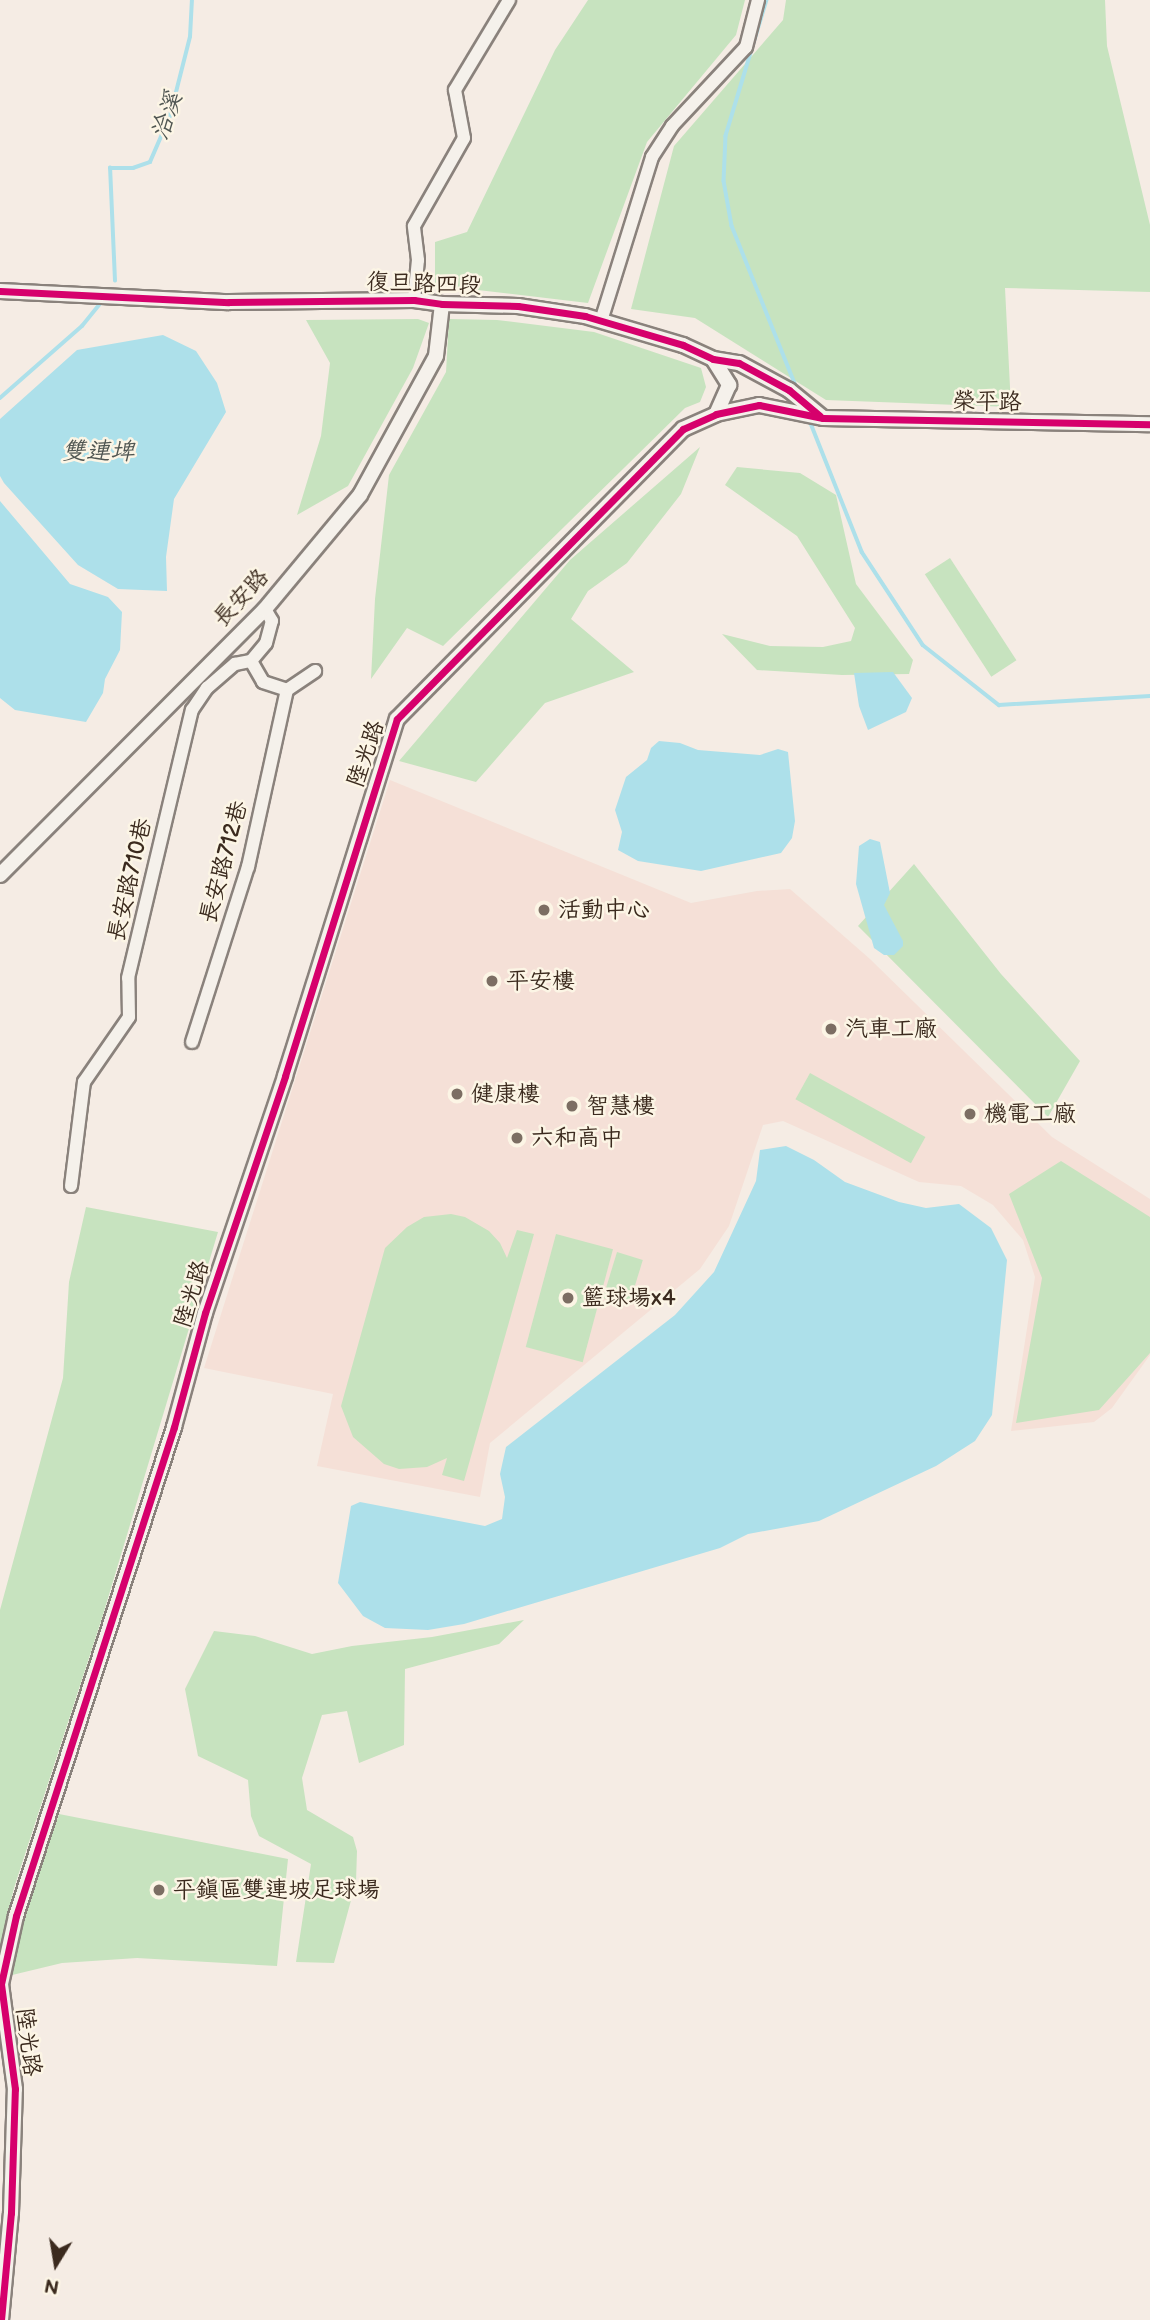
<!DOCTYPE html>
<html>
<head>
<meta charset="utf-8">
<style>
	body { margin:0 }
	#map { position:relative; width:1150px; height:2320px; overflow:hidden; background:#f5ece4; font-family:"Balsamiq Sans","LXGW WenKai TC",sans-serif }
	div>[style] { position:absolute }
	.built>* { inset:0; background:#f5e0d7 }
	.green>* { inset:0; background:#c7e3bf; transform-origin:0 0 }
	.water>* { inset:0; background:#ade0ea }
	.stream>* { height:3.5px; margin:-1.75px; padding:0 1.75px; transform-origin:1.75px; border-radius:1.75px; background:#ade0ea }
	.roads { filter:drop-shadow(2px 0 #8a827c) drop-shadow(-2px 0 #8a827c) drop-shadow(0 2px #8a827c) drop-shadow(0 -2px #8a827c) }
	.minor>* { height:12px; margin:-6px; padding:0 6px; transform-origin:6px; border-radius:6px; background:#f5f1eb }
	.tertiary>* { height:14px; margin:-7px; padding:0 7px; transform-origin:7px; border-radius:7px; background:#f5f1eb }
	.cycleway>* { height:7px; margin:-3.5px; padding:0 3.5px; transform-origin:3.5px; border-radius:3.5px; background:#d6006c }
	.dots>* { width:19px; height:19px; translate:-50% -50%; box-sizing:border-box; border:4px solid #fcf5e5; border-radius:50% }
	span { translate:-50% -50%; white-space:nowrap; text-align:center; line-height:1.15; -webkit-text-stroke:5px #fcf5e5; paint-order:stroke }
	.street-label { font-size:23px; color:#3b2a1e }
	.poi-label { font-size:23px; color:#3b2a1e }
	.left { translate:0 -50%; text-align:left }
	.water-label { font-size:24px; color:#505652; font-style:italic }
	.north { position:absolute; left:21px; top:2229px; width:70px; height:70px; -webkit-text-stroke:5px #fcf5e5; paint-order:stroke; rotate:191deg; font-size:19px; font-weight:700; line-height:28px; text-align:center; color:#3b2a1e }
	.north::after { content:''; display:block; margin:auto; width:24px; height:32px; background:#3b2a1e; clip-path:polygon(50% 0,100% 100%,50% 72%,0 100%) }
</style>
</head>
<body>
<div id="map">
	<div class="built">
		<div style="clip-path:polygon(390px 780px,691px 903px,757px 891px,790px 889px,870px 959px,1052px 1137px,1150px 1199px,1150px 1355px,1112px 1408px,1094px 1422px,1011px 1431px,1035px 1277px,1023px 1240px,993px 1205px,961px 1186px,919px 1182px,783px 1121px,763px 1125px,729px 1226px,700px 1269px,490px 1443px,480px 1497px,317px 1466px,333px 1394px,204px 1368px)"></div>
	</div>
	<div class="green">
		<div style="clip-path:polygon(588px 0,745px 0,736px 35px,647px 142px,588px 303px,435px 285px,435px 242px,467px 232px,555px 50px)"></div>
		<div style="clip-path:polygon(786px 0,1105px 0,1107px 46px,1150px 225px,1150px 292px,1005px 288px,1011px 407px,826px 400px,695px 318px,631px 309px,674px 146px,783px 20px)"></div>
		<div style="clip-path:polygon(418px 319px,429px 323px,413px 368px,348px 486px,297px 515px,321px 436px,330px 363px,306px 320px)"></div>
		<div style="clip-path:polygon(449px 319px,497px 320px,594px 332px,701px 368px,706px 387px,700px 402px,685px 408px,443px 646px,407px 628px,371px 679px,375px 599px,389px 475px,446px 372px)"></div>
		<div style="clip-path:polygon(700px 447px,681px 494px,627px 563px,588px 591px,571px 619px,634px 672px,545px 703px,476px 782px,399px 761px,570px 560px)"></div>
		<div style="clip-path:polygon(737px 467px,800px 473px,836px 495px,856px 584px,913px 660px,909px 674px,842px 675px,757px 670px,722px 634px,770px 646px,823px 647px,851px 641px,855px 628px,797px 536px,725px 485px)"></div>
		<div style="left:950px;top:558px;width:122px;height:30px;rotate:57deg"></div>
		<div style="clip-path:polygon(914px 864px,1001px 974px,1080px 1061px,1048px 1117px,858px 926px)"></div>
		<div style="left:810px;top:1073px;width:132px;height:30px;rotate:29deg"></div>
		<div style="clip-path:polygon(1061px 1161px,1150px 1217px,1150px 1353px,1099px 1410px,1016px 1423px,1042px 1278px,1009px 1194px)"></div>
		<div style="clip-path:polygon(86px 1207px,218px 1232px,102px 1618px,14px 1888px,0 1946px,0 1610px,63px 1378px,69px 1282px)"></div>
		<div style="clip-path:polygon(451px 1214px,465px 1217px,489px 1231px,500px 1243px,507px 1258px,517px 1230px,534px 1234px,464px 1481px,442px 1475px,447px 1458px,427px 1467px,399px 1469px,384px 1464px,353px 1437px,341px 1406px,385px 1248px,407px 1227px,424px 1217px)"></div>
		<div style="left:556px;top:1234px;width:59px;height:117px;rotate:15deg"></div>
		<div style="left:617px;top:1252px;width:27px;height:48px;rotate:17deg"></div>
		<div style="clip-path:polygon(524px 1620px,499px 1644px,405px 1669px,404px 1745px,359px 1763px,347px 1711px,322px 1715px,302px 1778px,307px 1810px,353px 1837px,357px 1851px,356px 1882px,334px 1963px,296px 1962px,311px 1864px,259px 1836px,251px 1816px,248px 1780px,198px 1756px,185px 1689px,214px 1631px,255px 1636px,312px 1654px,352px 1646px,432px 1637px)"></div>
		<div style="clip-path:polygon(59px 1814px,288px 1859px,277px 1966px,137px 1958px,62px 1963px,8px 1976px,22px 1921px)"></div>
	</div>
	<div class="water">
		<div style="clip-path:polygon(163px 335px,196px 351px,217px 383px,226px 412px,174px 499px,166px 557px,167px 591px,118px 589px,78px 565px,4px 483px,0 476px,0 419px,77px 350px)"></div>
		<div style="clip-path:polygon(0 501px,70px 584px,108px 597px,122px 612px,120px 650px,105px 679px,103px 693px,86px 722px,15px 710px,0 698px)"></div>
		<div style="clip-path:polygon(893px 672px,912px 698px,906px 712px,868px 730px,859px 706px,854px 673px)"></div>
		<div style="clip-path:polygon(659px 741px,680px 743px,698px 750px,760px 755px,778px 749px,788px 752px,795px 821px,792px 838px,781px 853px,701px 871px,638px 861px,618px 850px,622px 832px,615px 810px,626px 777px,647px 760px,651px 748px)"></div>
		<div style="clip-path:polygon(870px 839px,880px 842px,890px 893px,884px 905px,903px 941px,903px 946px,894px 955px,884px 955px,874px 948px,856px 884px,859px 846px)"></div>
		<div style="clip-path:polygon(786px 1146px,814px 1160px,845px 1182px,899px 1202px,926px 1208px,959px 1204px,991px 1228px,1007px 1260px,992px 1415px,975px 1441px,936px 1466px,819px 1521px,748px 1534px,720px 1548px,464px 1624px,428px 1630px,385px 1628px,363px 1616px,338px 1583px,351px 1506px,360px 1502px,485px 1526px,502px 1519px,505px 1497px,500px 1474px,506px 1447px,675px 1315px,714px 1272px,756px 1181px,760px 1150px)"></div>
	</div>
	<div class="stream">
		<div style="left:767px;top:0;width:142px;rotate:106.8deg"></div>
		<div style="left:726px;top:136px;width:45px;rotate:92.5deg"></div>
		<div style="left:724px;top:181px;width:46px;rotate:79.9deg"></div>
		<div style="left:732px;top:226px;width:178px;rotate:68.2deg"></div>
		<div style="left:115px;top:281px;width:113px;rotate:-92.5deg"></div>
		<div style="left:110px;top:168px;width:23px"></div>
		<div style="left:133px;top:168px;width:18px;rotate:-19deg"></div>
		<div style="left:150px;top:162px;width:50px;rotate:-66.5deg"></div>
		<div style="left:170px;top:116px;width:81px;rotate:-75.8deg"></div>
		<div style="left:190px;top:37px;width:37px;rotate:-87deg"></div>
		<div style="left:0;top:398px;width:109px;rotate:-41.3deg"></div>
		<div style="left:82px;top:326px;width:32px;rotate:-51deg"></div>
		<div style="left:810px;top:421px;width:141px;rotate:68.3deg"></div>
		<div style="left:862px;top:552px;width:111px;rotate:56.7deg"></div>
		<div style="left:923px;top:645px;width:97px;rotate:38.3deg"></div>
		<div style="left:999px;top:705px;width:151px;rotate:-3.4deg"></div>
	</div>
	<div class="roads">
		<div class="minor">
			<div style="left:414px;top:300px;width:40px;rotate:-84.3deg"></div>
			<div style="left:418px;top:260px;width:34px;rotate:-97deg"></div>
			<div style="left:414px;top:226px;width:101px;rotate:-60.4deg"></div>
			<div style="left:464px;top:138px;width:49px;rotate:-100.6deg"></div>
			<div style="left:455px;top:90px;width:105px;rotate:-59deg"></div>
			<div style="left:601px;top:321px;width:172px;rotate:-72.7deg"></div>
			<div style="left:652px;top:157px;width:37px;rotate:-57deg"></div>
			<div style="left:672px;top:126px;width:108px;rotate:-46.9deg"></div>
			<div style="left:746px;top:47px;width:49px;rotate:-75.7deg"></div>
			<div style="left:251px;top:661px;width:24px;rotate:60deg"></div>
			<div style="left:263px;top:682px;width:25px;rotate:18deg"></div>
			<div style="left:287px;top:690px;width:34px;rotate:-34deg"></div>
			<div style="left:192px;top:1042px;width:184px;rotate:-72.3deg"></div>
			<div style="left:248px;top:867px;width:181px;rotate:-77.6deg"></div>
			<div style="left:71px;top:1186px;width:105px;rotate:-82.9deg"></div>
			<div style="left:84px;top:1082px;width:79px;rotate:-55.3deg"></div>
			<div style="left:129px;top:1017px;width:39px;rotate:-91deg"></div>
			<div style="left:128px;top:978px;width:276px;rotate:-76.6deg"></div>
			<div style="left:192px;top:710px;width:27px;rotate:-56deg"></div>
			<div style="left:207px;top:688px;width:37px;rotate:-41deg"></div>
			<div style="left:235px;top:664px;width:16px;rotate:-11deg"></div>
			<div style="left:251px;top:661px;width:23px;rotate:-50deg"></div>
			<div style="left:266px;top:643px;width:23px;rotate:-75deg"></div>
			<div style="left:272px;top:621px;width:14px;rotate:-120deg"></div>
		</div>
		<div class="tertiary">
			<div style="left:0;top:291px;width:229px;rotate:2.8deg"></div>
			<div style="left:229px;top:302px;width:185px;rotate:-0.6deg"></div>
			<div style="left:414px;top:300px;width:28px;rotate:8deg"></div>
			<div style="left:442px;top:304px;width:76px;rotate:1.5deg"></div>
			<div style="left:518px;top:306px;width:68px;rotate:8.5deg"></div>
			<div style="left:585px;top:316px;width:102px;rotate:16.5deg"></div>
			<div style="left:683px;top:345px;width:33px;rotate:25deg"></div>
			<div style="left:713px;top:359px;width:26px;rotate:9deg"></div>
			<div style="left:739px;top:363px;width:57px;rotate:28.4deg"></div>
			<div style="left:789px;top:390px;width:43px;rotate:39.3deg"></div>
			<div style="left:713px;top:359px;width:31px;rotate:58deg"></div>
			<div style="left:729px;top:385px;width:32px;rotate:114deg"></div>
			<div style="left:0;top:875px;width:375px;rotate:-45.1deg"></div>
			<div style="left:265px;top:609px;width:148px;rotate:-50.2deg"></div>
			<div style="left:360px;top:495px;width:158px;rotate:-61.3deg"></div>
			<div style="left:436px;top:356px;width:52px;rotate:-83.4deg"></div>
			<div style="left:1px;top:2320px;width:107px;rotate:-84.7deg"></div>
			<div style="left:11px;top:2213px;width:124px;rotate:-88.2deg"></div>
			<div style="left:15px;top:2089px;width:106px;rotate:-97.6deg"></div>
			<div style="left:1px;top:1984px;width:70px;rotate:-77.6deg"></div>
			<div style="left:16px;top:1916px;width:514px;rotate:-72.09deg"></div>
			<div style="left:174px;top:1427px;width:118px;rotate:-74.8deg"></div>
			<div style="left:205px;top:1313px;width:250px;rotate:-71.3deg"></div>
			<div style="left:285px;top:1076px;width:374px;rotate:-72.6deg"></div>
			<div style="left:397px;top:719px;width:407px;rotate:-45.4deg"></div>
			<div style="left:683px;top:429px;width:36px;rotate:-24deg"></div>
			<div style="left:716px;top:414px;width:44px;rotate:-11.8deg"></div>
			<div style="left:759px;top:405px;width:65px;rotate:11.5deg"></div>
			<div style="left:823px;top:418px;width:327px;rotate:1.1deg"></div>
		</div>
	</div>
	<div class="cycleway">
		<div style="left:0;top:291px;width:229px;rotate:2.8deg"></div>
		<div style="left:229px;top:302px;width:185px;rotate:-0.6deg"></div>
		<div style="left:414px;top:300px;width:28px;rotate:8deg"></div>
		<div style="left:442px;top:304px;width:76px;rotate:1.5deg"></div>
		<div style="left:518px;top:306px;width:68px;rotate:8.5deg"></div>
		<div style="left:585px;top:316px;width:102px;rotate:16.5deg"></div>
		<div style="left:683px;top:345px;width:33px;rotate:25deg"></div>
		<div style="left:713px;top:359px;width:26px;rotate:9deg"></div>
		<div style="left:739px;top:363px;width:57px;rotate:28.4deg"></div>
		<div style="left:789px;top:390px;width:40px;rotate:40deg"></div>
		<div style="left:1px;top:2320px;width:107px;rotate:-84.7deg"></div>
		<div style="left:11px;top:2213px;width:124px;rotate:-88.2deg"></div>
		<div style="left:15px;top:2089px;width:106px;rotate:-97.6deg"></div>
		<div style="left:1px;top:1984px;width:70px;rotate:-77.6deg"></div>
		<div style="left:16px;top:1916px;width:514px;rotate:-72.09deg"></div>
		<div style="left:174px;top:1427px;width:118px;rotate:-74.8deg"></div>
		<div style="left:205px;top:1313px;width:250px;rotate:-71.3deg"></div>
		<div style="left:285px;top:1076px;width:374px;rotate:-72.6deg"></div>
		<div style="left:397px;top:719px;width:407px;rotate:-45.4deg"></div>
		<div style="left:683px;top:429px;width:36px;rotate:-24deg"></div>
		<div style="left:716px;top:414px;width:44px;rotate:-11.8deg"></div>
		<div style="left:759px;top:405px;width:65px;rotate:11.5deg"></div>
		<div style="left:823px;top:418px;width:327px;rotate:1.1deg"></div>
	</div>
	<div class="dots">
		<div style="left:544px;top:910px;background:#7c6e63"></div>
		<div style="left:492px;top:981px;background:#7c6e63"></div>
		<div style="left:831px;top:1029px;background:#7c6e63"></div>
		<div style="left:457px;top:1094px;background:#7c6e63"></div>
		<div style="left:572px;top:1106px;background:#7c6e63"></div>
		<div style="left:970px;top:1114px;background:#7c6e63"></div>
		<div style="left:517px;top:1138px;background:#7c6e63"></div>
		<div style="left:568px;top:1298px;background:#7c6e63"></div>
		<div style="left:159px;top:1890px;background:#7c6e63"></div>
	</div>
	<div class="street-label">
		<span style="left:424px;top:284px;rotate:2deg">復旦路四段</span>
		<span style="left:987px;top:402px;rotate:1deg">榮平路</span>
		<span style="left:241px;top:598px;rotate:-47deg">長安路</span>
		<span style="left:366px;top:754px;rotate:-71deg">陸光路</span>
		<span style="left:224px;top:862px;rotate:-75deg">長安路712巷</span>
		<span style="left:130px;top:880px;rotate:-77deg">長安路710巷</span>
		<span style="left:192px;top:1294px;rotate:-73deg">陸光路</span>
		<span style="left:28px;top:2042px;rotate:83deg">陸光路</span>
	</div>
	<div class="poi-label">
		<span class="left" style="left:558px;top:910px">活動中心</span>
		<span class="left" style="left:506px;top:981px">平安樓</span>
		<span class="left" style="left:845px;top:1029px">汽車工廠</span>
		<span class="left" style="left:471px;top:1094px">健康樓</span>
		<span class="left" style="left:586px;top:1106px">智慧樓</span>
		<span class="left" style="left:984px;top:1114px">機電工廠</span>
		<span class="left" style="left:531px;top:1138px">六和高中</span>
		<span class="left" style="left:582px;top:1298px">籃球場x4</span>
		<span class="left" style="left:173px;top:1890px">平鎮區雙連坡足球場</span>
	</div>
	<div class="water-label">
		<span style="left:167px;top:116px;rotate:-71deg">洽溪</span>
		<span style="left:98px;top:452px">雙連埤</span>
	</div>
	<div class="north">N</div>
</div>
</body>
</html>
